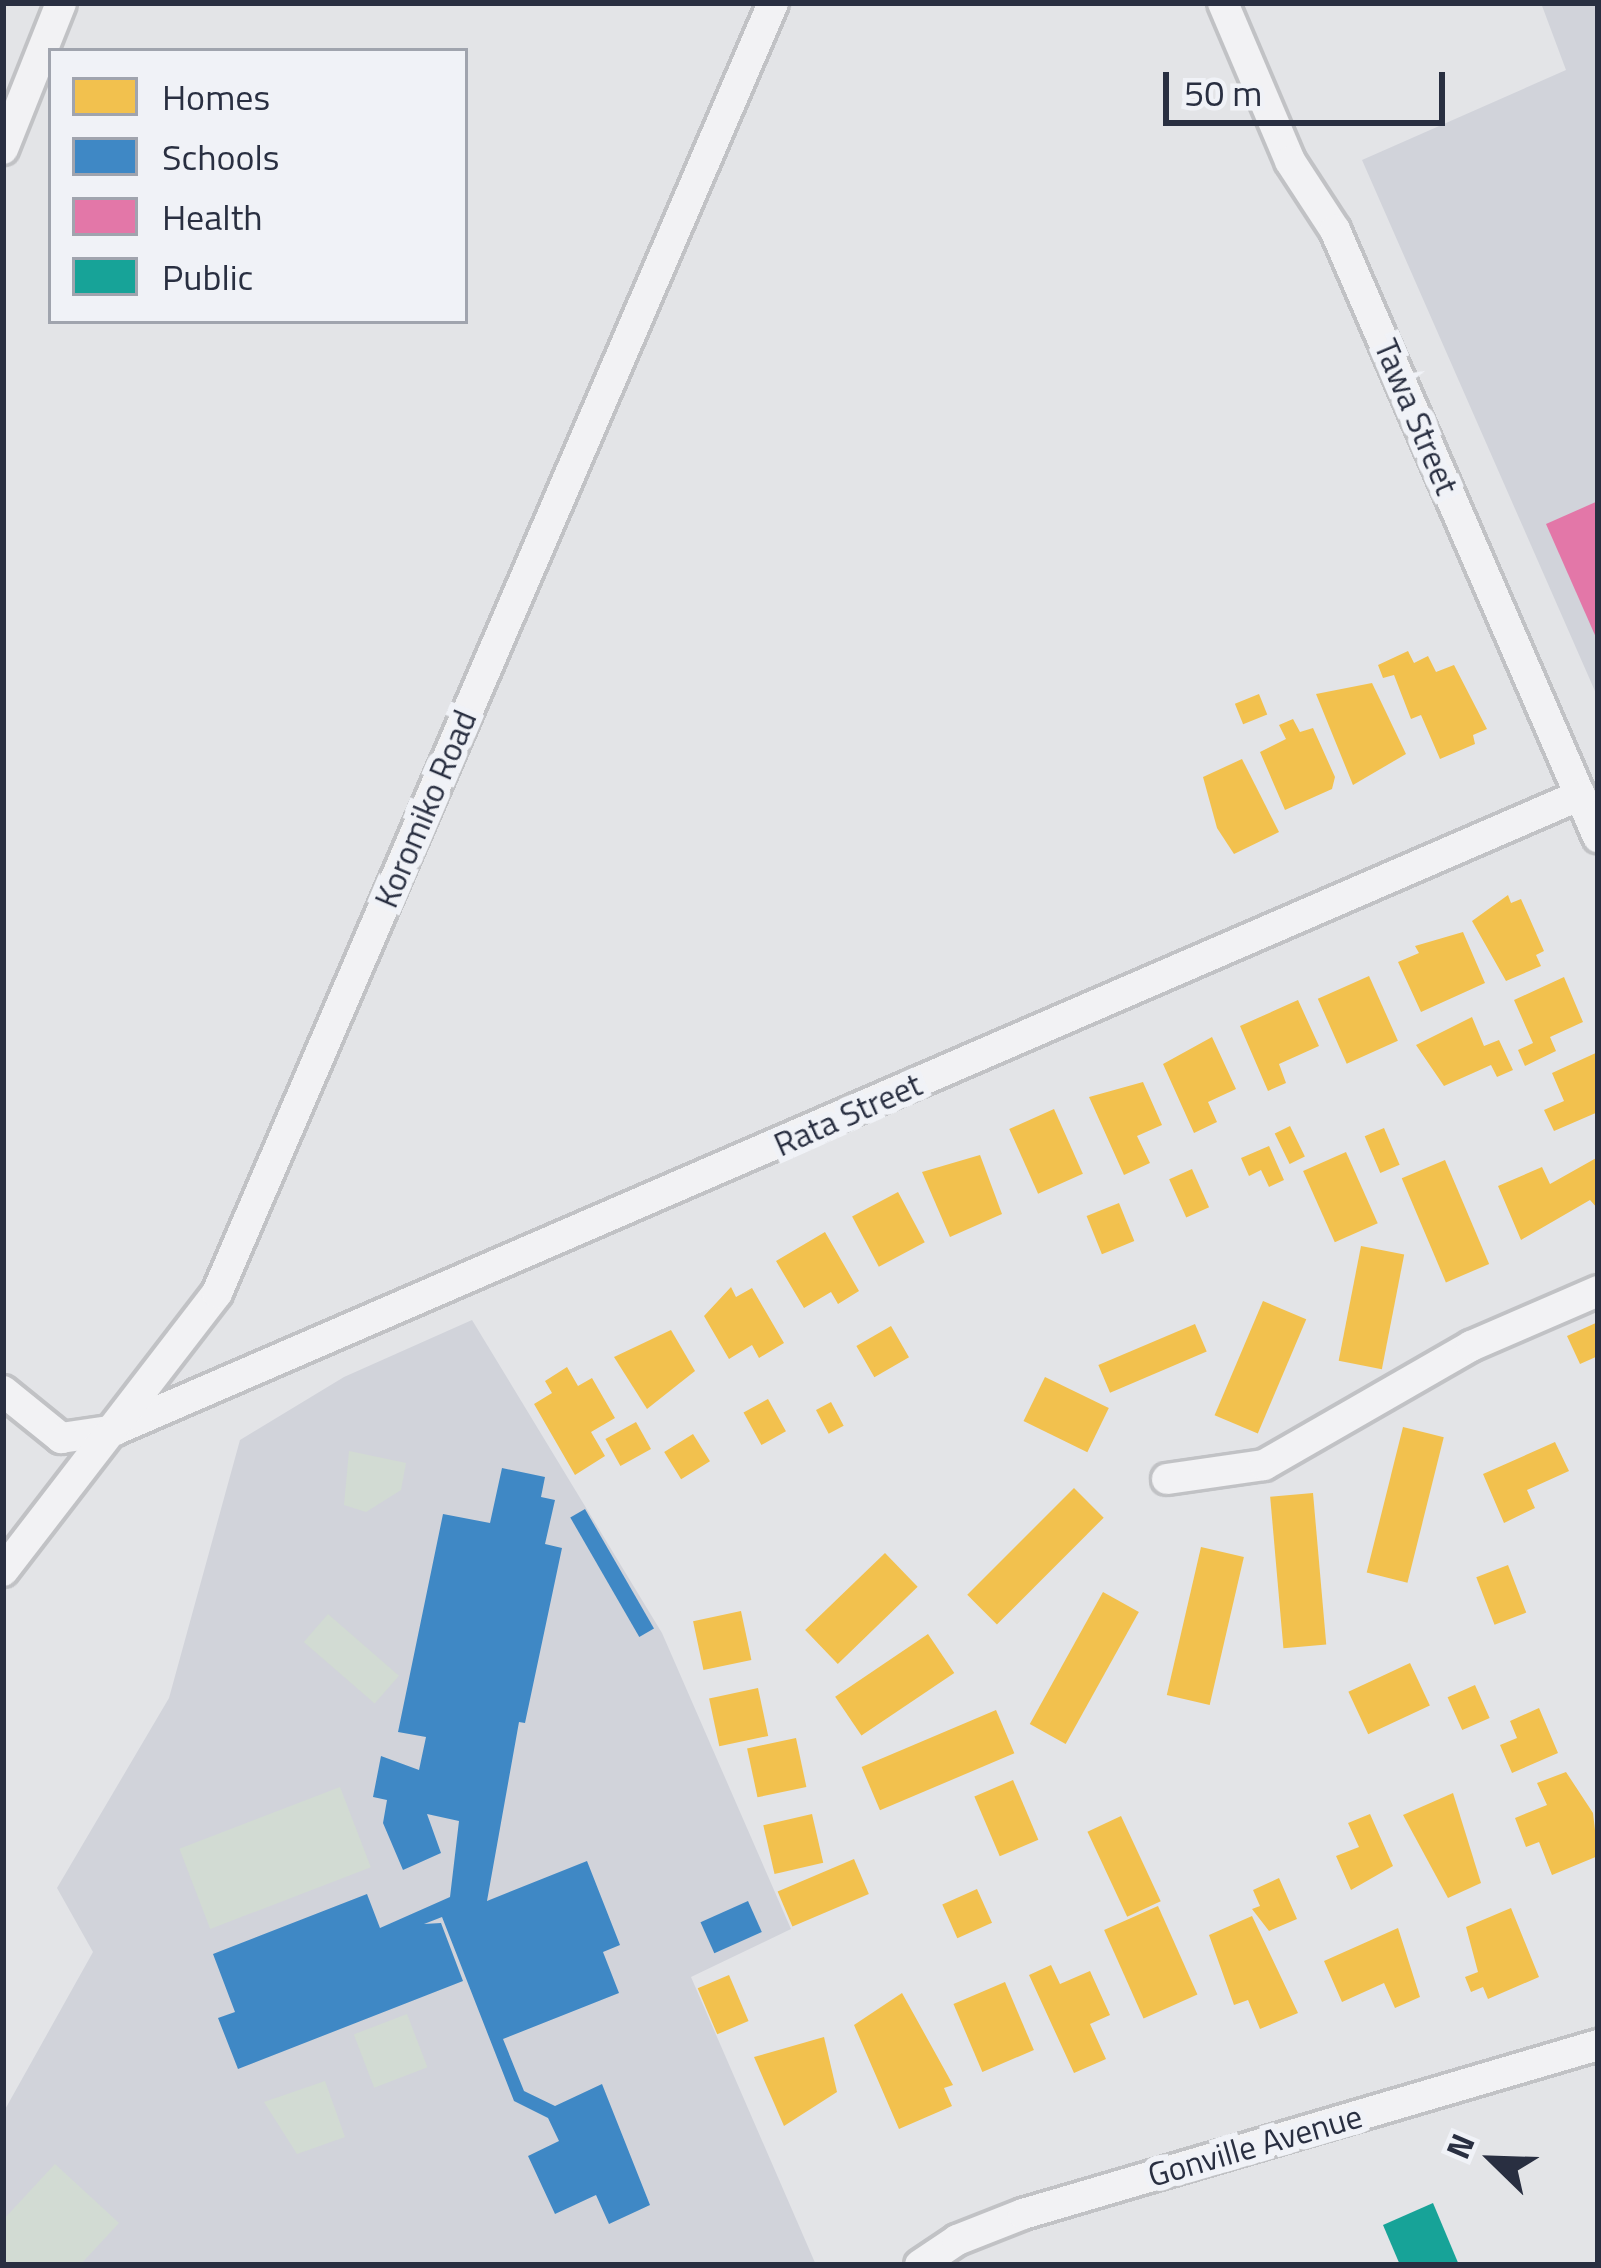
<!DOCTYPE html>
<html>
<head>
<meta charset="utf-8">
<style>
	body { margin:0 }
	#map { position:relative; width:1601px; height:2268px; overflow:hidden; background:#e3e4e7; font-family:"Titillium Web",sans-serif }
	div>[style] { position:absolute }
	.built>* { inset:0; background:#d1d3da }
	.green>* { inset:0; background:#d2dbd3; transform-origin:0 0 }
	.homes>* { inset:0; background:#f2c14e; transform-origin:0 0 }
	.schools>* { inset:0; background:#3f88c5; transform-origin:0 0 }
	.health>* { inset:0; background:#e377a8 }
	.public>* { inset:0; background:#17a398 }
	.roads { filter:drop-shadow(3px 0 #c1c2c5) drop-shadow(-3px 0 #c1c2c5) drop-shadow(0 3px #c1c2c5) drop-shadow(0 -3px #c1c2c5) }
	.street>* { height:30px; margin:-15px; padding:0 15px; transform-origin:15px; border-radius:15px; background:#f2f2f4 }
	span { translate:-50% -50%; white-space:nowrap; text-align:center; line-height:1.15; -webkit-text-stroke:12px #f0f2f7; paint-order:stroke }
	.street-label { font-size:33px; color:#292f41 }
	.frame { position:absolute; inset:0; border:6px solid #292f41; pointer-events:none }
	.legend { position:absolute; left:48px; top:48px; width:420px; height:276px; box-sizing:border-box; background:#f0f2f7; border:3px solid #a0a4ae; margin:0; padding:15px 21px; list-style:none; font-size:36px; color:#292f41 }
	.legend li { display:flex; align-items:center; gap:24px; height:60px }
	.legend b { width:60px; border:3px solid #a0a4ae }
	.north { position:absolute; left:1433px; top:2100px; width:120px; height:120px; -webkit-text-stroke:9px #f0f2f7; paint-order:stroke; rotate:293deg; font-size:33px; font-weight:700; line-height:48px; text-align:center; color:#292f41 }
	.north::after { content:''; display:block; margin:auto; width:42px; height:54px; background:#292f41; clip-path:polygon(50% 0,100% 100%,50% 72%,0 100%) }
	.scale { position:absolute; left:1163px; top:72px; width:282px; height:54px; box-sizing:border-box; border:6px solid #292f41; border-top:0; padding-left:15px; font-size:36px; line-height:42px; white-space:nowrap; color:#292f41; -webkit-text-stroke:9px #f0f2f7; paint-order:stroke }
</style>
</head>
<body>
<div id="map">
	<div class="built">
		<div style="clip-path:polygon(1541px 3px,1598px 3px,1598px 698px,1362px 160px,1566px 70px)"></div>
		<div style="clip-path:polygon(472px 1320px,662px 1633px,791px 1929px,691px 1977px,816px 2265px,3px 2265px,3px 2113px,93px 1952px,57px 1888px,169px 1698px,240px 1440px,344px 1377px)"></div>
	</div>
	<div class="green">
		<div style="clip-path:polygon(349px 1451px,406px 1463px,401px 1490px,366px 1512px,344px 1505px)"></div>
		<div style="left:328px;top:1614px;width:94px;height:37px;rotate:41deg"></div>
		<div style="left:340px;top:1787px;width:86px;height:172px;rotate:69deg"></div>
		<div style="left:407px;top:2014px;width:57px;height:57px;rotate:69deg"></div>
		<div style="clip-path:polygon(325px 2081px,345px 2137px,297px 2154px,264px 2102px)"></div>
		<div style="clip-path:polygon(55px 2164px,119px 2223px,80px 2265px,3px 2265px,3px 2220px)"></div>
	</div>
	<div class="homes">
		<div style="clip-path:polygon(1408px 651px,1414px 663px,1428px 656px,1436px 672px,1454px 665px,1487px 729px,1473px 735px,1475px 744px,1440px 759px,1421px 715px,1411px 719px,1394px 675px,1383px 678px,1378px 665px)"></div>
		<div style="clip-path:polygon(1372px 683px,1406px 754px,1353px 785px,1316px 694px)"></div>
		<div style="left:1259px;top:694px;width:22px;height:26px;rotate:68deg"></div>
		<div style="clip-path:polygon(1293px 719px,1300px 732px,1313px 728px,1335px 777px,1332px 789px,1285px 810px,1260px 752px,1286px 739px,1279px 725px)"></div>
		<div style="clip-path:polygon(1242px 759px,1279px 832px,1234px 854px,1217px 828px,1203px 777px)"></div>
		<div style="clip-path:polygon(1508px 895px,1511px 903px,1521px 899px,1544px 951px,1536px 955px,1541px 966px,1506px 981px,1472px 921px)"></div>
		<div style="clip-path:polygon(1463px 932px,1485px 983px,1421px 1012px,1398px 962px,1419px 953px,1415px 946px)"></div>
		<div style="left:1369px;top:976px;width:71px;height:56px;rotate:66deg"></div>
		<div style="clip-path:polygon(1564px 977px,1583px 1022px,1550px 1037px,1556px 1051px,1525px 1066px,1518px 1050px,1533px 1043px,1514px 1000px)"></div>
		<div style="clip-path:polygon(1298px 1000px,1319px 1046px,1279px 1064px,1286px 1083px,1268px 1091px,1240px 1026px)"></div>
		<div style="clip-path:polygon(1472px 1017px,1484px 1046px,1499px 1040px,1513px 1070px,1497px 1077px,1491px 1065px,1444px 1086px,1416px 1045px)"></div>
		<div style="clip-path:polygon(1212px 1037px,1236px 1089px,1208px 1102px,1217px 1122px,1194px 1133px,1163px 1064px)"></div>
		<div style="clip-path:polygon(1598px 1052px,1598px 1112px,1554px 1131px,1544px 1110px,1564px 1101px,1552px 1073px)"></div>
		<div style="clip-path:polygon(1143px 1082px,1162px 1125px,1137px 1136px,1150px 1163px,1124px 1175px,1089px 1097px)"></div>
		<div style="left:1054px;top:1109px;width:71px;height:49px;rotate:66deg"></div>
		<div style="left:1290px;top:1126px;width:34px;height:17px;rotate:64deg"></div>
		<div style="left:1384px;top:1128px;width:40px;height:21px;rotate:67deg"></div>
		<div style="clip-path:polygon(1269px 1146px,1284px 1180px,1269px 1187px,1261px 1170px,1249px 1176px,1241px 1158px)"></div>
		<div style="left:1346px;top:1152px;width:78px;height:47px;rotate:66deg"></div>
		<div style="clip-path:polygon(980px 1155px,1002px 1214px,950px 1237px,922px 1172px)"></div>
		<div style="clip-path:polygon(1598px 1157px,1598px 1209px,1590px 1200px,1521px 1240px,1498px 1186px,1542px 1167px,1550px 1184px)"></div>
		<div style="left:1445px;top:1160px;width:113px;height:47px;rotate:67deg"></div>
		<div style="left:1192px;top:1169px;width:42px;height:25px;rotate:66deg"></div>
		<div style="left:898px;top:1192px;width:57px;height:52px;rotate:62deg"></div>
		<div style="left:1119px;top:1203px;width:41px;height:35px;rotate:68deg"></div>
		<div style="clip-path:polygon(825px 1232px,859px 1291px,838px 1304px,831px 1292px,804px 1308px,776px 1261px)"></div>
		<div style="left:1361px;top:1246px;width:44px;height:117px;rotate:11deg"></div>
		<div style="clip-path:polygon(731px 1287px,736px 1297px,752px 1288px,784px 1343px,759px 1358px,752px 1345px,729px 1359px,704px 1316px)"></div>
		<div style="left:1263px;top:1301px;width:47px;height:124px;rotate:23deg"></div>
		<div style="clip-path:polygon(1598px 1322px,1598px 1356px,1580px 1364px,1567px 1336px)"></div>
		<div style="left:1195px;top:1324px;width:30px;height:105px;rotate:67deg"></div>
		<div style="left:891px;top:1326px;width:36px;height:40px;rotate:60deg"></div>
		<div style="clip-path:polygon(671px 1330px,695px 1371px,647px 1409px,614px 1357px)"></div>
		<div style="clip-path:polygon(567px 1367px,578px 1386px,592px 1378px,615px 1418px,591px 1432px,605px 1456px,575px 1475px,534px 1404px,552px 1393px,545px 1381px)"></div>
		<div style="left:1045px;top:1377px;width:71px;height:49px;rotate:26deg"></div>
		<div style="left:768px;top:1399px;width:37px;height:28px;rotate:61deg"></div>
		<div style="left:831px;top:1402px;width:27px;height:17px;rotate:62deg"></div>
		<div style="left:636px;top:1422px;width:31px;height:35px;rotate:61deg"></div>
		<div style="left:1403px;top:1427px;width:42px;height:150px;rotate:14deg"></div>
		<div style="left:693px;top:1434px;width:32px;height:34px;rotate:58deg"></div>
		<div style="clip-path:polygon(1555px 1442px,1569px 1471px,1527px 1490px,1535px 1508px,1504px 1523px,1483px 1474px)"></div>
		<div style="left:1074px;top:1488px;width:42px;height:151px;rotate:45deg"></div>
		<div style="left:1313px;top:1493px;width:152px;height:43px;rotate:85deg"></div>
		<div style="left:1201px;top:1547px;width:44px;height:152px;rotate:13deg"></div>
		<div style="left:885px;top:1553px;width:47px;height:111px;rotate:46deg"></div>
		<div style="left:1508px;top:1565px;width:51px;height:34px;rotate:69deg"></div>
		<div style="left:1103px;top:1592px;width:41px;height:151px;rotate:29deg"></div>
		<div style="left:741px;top:1611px;width:50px;height:49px;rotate:78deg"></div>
		<div style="left:928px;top:1634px;width:47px;height:112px;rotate:56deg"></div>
		<div style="left:1410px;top:1663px;width:47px;height:68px;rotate:65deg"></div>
		<div style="left:1475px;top:1685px;width:36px;height:30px;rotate:66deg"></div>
		<div style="left:758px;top:1688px;width:49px;height:50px;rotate:78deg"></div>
		<div style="clip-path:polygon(1539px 1708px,1558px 1753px,1512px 1773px,1500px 1745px,1517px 1738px,1510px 1721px)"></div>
		<div style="left:996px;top:1710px;width:47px;height:146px;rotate:67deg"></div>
		<div style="left:796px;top:1738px;width:50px;height:50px;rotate:78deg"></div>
		<div style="clip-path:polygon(1566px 1772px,1593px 1813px,1598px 1856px,1552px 1875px,1539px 1842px,1526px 1847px,1515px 1818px,1547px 1805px,1537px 1783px)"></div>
		<div style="left:1013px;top:1780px;width:65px;height:42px;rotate:67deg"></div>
		<div style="clip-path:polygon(1453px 1793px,1481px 1883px,1448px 1898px,1403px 1815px)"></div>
		<div style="left:812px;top:1814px;width:50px;height:50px;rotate:77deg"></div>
		<div style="clip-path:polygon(1370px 1814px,1393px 1866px,1351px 1890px,1336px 1856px,1359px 1847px,1348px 1823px)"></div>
		<div style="left:1121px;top:1816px;width:94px;height:37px;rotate:65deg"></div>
		<div style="left:854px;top:1859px;width:38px;height:83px;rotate:67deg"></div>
		<div style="clip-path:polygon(1279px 1878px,1297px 1919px,1269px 1931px,1252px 1909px,1260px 1906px,1253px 1890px)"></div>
		<div style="left:977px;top:1889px;width:37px;height:38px;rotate:66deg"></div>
		<div style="left:1158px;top:1906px;width:97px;height:59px;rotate:66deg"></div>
		<div style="clip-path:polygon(1511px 1908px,1539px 1977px,1488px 1999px,1483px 1987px,1471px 1992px,1465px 1977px,1478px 1972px,1466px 1927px)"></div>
		<div style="clip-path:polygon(1252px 1916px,1298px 2013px,1260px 2029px,1248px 2000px,1234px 2005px,1209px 1935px)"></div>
		<div style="clip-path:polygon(1398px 1928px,1420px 1997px,1395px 2008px,1384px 1983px,1342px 2002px,1324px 1961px)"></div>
		<div style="clip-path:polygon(1051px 1965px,1060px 1984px,1090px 1971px,1110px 2015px,1090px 2024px,1106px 2059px,1074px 2073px,1029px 1975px)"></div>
		<div style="left:729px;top:1975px;width:50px;height:34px;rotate:67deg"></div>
		<div style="left:1005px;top:1982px;width:74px;height:56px;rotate:67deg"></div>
		<div style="clip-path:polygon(902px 1993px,953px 2085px,944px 2088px,952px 2106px,899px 2129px,854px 2025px)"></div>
		<div style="clip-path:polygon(824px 2037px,837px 2092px,784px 2126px,754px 2057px)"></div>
	</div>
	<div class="schools">
		<div style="clip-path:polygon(502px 1468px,545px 1477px,541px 1497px,555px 1500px,545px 1544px,562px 1548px,525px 1723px,519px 1722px,487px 1901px,587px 1861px,620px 1945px,603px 1952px,619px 1993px,503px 2039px,524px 2091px,555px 2106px,602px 2084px,650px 2205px,609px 2224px,596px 2195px,555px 2214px,528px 2156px,559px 2141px,548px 2118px,514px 2101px,442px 1917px,424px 1924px,441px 1923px,463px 1981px,238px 2069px,218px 2018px,235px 2012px,213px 1954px,367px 1894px,380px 1928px,450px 1897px,459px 1821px,427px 1814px,441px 1853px,403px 1870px,383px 1823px,387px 1800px,373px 1797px,381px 1756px,419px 1770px,426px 1737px,398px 1732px,443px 1514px,490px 1523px)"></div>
		<div style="left:585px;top:1509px;width:138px;height:17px;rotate:60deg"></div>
		<div style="left:748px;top:1901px;width:34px;height:52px;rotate:66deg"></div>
	</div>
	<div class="health">
		<div style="clip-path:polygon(1598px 501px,1598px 642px,1546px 524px)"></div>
	</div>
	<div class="public">
		<div style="clip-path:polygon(1433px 2203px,1459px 2265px,1400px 2265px,1383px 2225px)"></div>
	</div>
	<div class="roads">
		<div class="street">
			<div style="left:1223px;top:3px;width:172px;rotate:67deg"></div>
			<div style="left:1290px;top:161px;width:82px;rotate:56.9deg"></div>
			<div style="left:1335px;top:230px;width:662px;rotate:66.57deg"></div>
			<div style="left:3px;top:149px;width:157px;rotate:-68.3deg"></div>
			<div style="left:3px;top:1391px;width:75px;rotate:39deg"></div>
			<div style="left:61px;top:1438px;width:55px;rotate:-8.4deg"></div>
			<div style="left:115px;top:1430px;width:1597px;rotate:-23.43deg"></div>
			<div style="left:1167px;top:1479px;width:98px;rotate:-8.2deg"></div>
			<div style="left:1264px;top:1465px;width:239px;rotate:-29.9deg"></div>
			<div style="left:1471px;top:1346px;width:138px;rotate:-23.4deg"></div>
			<div style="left:3px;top:1571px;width:351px;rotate:-52.4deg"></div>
			<div style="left:217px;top:1293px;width:1405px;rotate:-66.68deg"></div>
			<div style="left:920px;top:2265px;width:45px;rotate:-34deg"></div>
			<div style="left:957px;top:2240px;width:71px;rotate:-21.5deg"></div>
			<div style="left:1023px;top:2214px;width:599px;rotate:-16.38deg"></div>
		</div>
	</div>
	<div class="street-label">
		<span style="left:1416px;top:417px;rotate:67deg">Tawa Street</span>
		<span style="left:426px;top:809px;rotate:-67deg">Koromiko Road</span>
		<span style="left:848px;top:1115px;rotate:-24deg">Rata Street</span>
		<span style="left:1255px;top:2146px;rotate:-16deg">Gonville Avenue</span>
	</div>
	<div class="frame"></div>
	<ul class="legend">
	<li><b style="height:33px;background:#f2c14e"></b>Homes</li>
	<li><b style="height:33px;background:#3f88c5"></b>Schools</li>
	<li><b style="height:33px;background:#e377a8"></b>Health</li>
	<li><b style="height:33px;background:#17a398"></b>Public</li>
	</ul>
	<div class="north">N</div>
	<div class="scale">50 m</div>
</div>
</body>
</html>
